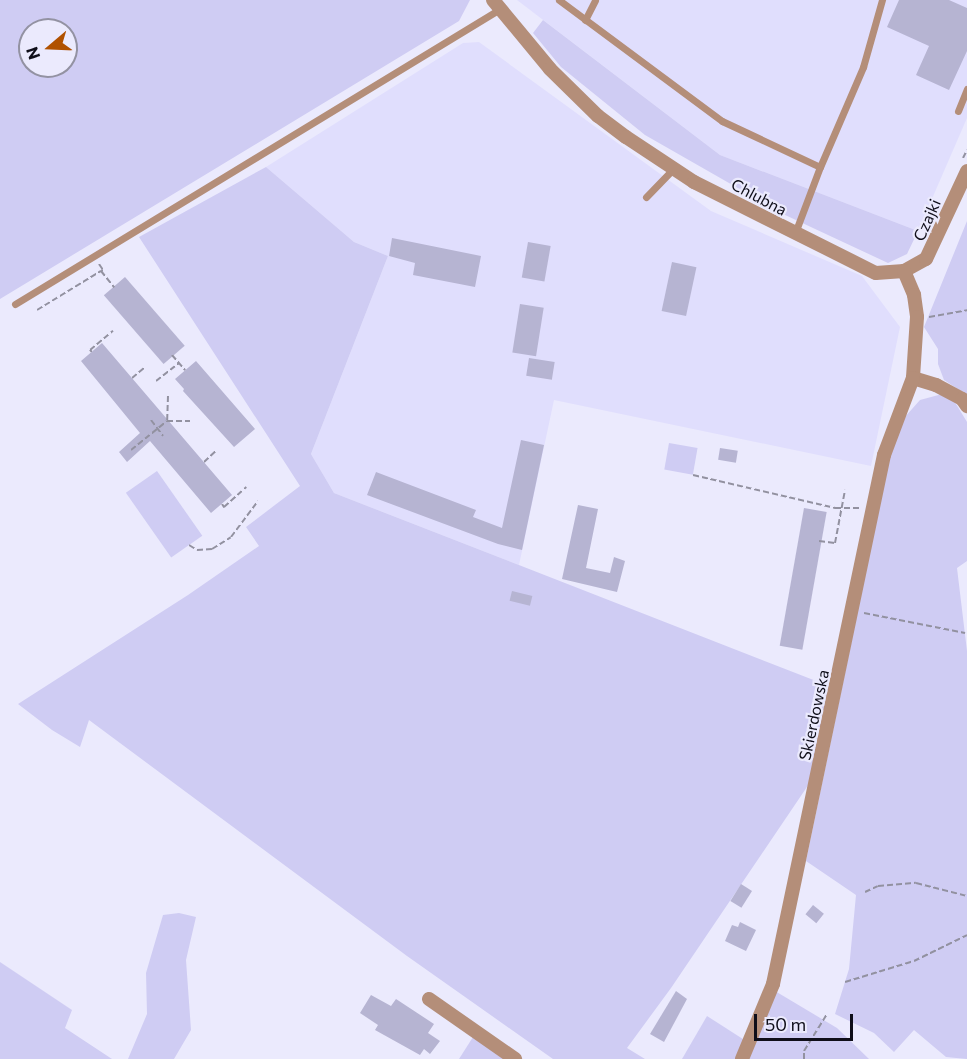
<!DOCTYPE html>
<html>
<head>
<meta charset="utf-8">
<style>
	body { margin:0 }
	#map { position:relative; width:967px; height:1059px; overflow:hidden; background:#ebeafd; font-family:Commissioner,sans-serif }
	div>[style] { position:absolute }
	.built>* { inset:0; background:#e0defd }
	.green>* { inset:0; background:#cfccf3; transform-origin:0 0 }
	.building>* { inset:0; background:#b6b4d2; transform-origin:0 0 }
	.path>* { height:2px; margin-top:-1px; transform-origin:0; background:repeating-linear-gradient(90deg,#9291a0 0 6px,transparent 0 9px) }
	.lane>* { height:7px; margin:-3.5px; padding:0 3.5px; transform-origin:3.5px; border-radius:3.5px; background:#b48e79 }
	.street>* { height:14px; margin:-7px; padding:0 7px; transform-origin:7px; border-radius:7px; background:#b48e79 }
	span { translate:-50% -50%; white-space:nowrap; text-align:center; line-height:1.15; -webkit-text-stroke:4.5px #ebeafd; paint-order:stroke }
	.street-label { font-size:16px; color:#0f0e19 }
	.north { position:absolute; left:18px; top:18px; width:60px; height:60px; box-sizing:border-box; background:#ebeafd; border:2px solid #9392a2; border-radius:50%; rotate:251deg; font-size:16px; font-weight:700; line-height:24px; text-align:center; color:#0f0e19 }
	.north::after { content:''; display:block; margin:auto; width:21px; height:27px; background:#b05100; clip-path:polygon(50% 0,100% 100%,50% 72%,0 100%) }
	.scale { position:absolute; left:754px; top:1014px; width:99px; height:27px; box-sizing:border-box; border:3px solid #0f0e19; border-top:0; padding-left:8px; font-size:18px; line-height:21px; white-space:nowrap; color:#0f0e19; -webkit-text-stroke:4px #ebeafd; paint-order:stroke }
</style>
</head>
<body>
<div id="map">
	<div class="built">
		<div style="clip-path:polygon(517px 0,967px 0,967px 118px,918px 231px,720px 155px)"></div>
		<div style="clip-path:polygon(479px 42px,711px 211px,862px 276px,900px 327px,871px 466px,554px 400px,519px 565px,334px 493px,311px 454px,388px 256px,354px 242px,266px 167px,463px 43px)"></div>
	</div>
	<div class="green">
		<div style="clip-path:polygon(evenodd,0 0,470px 0,459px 21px,0 299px,0 0,30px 30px,66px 30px,66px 66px,30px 66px,30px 30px)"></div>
		<div style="clip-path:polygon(543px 20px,720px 155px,918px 231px,907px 254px,888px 263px,783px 214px,645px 135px,561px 67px,533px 33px)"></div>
		<div style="clip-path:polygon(266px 167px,354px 242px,388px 256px,311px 454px,334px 493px,829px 686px,811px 781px,671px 988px,627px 1048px,645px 1059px,553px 1059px,407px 956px,89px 720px,80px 747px,52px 730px,18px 704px,188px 595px,259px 546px,246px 527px,300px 486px,139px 237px)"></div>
		<div style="clip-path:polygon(967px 221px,967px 395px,944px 380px,938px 364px,938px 349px,924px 327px)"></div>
		<div style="clip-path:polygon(946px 393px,953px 399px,967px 422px,967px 561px,957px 568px,967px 651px,967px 1059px,946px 1057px,914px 1030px,894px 1052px,874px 1033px,835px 1014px,849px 969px,856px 895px,806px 861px,894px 436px,904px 418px,920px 400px)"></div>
		<div style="left:669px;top:443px;width:29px;height:27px;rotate:10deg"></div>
		<div style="left:157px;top:471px;width:79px;height:38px;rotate:55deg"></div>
		<div style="clip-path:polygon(179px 913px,196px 917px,186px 960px,191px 1030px,174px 1059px,128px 1059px,147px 1014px,146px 973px,163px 915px)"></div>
		<div style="clip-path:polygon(0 962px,72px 1010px,65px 1028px,112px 1059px,0 1059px)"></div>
		<div style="clip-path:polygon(775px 991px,837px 1028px,869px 1059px,748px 1059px)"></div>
		<div style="clip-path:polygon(707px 1016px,746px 1041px,738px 1059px,682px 1059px)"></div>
		<div style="clip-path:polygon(473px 1037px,505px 1059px,459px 1059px)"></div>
	</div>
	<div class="building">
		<div style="clip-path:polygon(899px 0,949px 0,967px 8px,967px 51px,949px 90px,916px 75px,929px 46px,887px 27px)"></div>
		<div style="clip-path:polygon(392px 238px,481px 256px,475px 287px,413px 275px,415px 263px,389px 256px)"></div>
		<div style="left:528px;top:242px;width:23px;height:36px;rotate:10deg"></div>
		<div style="left:672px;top:262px;width:25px;height:50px;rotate:12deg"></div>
		<div style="left:125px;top:277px;width:91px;height:28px;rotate:49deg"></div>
		<div style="left:520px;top:304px;width:24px;height:49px;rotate:9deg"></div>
		<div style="clip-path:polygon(102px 343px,232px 495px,211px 513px,150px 441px,127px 462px,119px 452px,140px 433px,81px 361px)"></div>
		<div style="left:529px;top:358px;width:26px;height:18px;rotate:9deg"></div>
		<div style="clip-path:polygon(196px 361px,255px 429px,234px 447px,183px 391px,184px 389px,175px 379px)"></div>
		<div style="clip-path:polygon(521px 440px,544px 445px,522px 550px,498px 544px,367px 495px,376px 472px,476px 510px,473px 517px,502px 528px)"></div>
		<div style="left:720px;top:448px;width:18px;height:12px;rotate:9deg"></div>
		<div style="clip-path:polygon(578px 505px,598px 509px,586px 568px,610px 573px,614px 557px,625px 561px,617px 592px,562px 579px)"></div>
		<div style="left:804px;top:508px;width:23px;height:140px;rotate:10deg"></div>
		<div style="left:512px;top:591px;width:21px;height:10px;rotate:14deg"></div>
		<div style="left:741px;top:884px;width:13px;height:20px;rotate:32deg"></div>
		<div style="left:813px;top:905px;width:14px;height:12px;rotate:39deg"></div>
		<div style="clip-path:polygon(740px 922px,756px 930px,746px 951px,725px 941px,732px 925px,738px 927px)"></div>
		<div style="clip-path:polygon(676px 991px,687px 999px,664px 1042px,650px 1034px)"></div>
		<div style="clip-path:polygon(371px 995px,391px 1006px,396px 999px,434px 1024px,428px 1033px,440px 1041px,430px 1054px,424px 1049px,420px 1055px,375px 1030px,378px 1025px,360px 1013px)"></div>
	</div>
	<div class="path">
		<div style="left:963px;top:158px;width:9px;rotate:-63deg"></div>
		<div style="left:99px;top:264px;width:7px;rotate:56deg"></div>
		<div style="left:103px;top:270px;width:2px;rotate:153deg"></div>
		<div style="left:101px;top:271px;width:21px;rotate:51deg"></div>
		<div style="left:37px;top:310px;width:75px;rotate:-31.4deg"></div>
		<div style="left:929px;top:317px;width:39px;rotate:-10deg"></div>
		<div style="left:92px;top:352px;width:3px;rotate:-135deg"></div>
		<div style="left:90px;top:350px;width:30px;rotate:-40deg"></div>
		<div style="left:172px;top:355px;width:20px;rotate:49deg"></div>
		<div style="left:132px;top:378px;width:16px;rotate:-40deg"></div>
		<div style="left:156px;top:381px;width:29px;rotate:-38deg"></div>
		<div style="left:168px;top:396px;width:25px;rotate:92deg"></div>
		<div style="left:167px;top:421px;width:23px"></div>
		<div style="left:151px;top:420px;width:20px;rotate:53deg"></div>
		<div style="left:131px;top:450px;width:46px;rotate:-38.9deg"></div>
		<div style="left:204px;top:462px;width:16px;rotate:-43deg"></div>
		<div style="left:693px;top:475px;width:146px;rotate:13.1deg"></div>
		<div style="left:835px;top:508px;width:26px"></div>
		<div style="left:222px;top:504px;width:4px;rotate:56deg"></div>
		<div style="left:224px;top:507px;width:30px;rotate:-42deg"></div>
		<div style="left:819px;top:541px;width:16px;rotate:7deg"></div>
		<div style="left:835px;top:543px;width:54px;rotate:-79.3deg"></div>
		<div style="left:189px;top:545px;width:9px;rotate:32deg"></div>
		<div style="left:197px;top:550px;width:15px;rotate:-4deg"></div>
		<div style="left:212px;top:549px;width:22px;rotate:-32deg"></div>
		<div style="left:231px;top:537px;width:45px;rotate:-53.1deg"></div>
		<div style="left:864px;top:613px;width:103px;rotate:11.2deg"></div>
		<div style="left:865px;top:892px;width:14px;rotate:-25deg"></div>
		<div style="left:878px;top:886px;width:38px;rotate:-5deg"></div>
		<div style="left:916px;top:883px;width:53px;rotate:14.3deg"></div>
		<div style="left:845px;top:982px;width:72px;rotate:-16.9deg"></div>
		<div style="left:914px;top:961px;width:59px;rotate:-26.1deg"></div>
		<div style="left:804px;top:1059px;width:8px;rotate:-90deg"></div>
		<div style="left:804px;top:1051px;width:44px;rotate:-58.1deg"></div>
	</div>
	<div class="lane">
		<div style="left:559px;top:0;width:203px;rotate:36.6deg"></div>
		<div style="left:722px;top:121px;width:108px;rotate:25.1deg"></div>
		<div style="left:585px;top:20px;width:22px;rotate:-63deg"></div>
		<div style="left:958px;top:111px;width:24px;rotate:-68deg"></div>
		<div style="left:646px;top:197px;width:39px;rotate:-46deg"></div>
		<div style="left:795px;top:233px;width:71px;rotate:-69.3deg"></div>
		<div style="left:820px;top:167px;width:109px;rotate:-66.7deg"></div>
		<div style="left:863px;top:67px;width:70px;rotate:-74.2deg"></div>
		<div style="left:15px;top:304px;width:568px;rotate:-31.31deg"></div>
	</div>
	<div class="street">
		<div style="left:493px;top:0;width:89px;rotate:50.4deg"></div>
		<div style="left:550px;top:69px;width:67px;rotate:44.4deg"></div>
		<div style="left:598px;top:116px;width:35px;rotate:37deg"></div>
		<div style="left:626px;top:137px;width:82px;rotate:33.5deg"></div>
		<div style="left:694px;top:182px;width:203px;rotate:26.6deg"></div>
		<div style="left:876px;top:273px;width:28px;rotate:-4deg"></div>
		<div style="left:904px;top:271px;width:25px;rotate:-29deg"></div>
		<div style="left:926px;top:259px;width:97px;rotate:-65deg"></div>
		<div style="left:904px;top:271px;width:26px;rotate:67deg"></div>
		<div style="left:914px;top:295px;width:22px;rotate:82deg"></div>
		<div style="left:917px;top:317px;width:61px;rotate:93.8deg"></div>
		<div style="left:913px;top:378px;width:24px;rotate:17deg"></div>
		<div style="left:936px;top:385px;width:30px;rotate:28deg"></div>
		<div style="left:962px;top:399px;width:9px;rotate:54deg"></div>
		<div style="left:429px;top:999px;width:105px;rotate:34.9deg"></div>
		<div style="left:742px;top:1059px;width:81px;rotate:-67.5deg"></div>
		<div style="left:773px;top:984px;width:541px;rotate:-78.15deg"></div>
		<div style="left:884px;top:455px;width:82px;rotate:-69.4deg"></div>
	</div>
	<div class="street-label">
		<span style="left:759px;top:197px;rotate:28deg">Chlubna</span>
		<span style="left:927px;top:220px;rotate:-66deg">Czajki</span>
		<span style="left:814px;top:715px;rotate:-78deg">Skierdowska</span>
	</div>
	<div class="north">N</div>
	<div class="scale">50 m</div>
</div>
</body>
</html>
